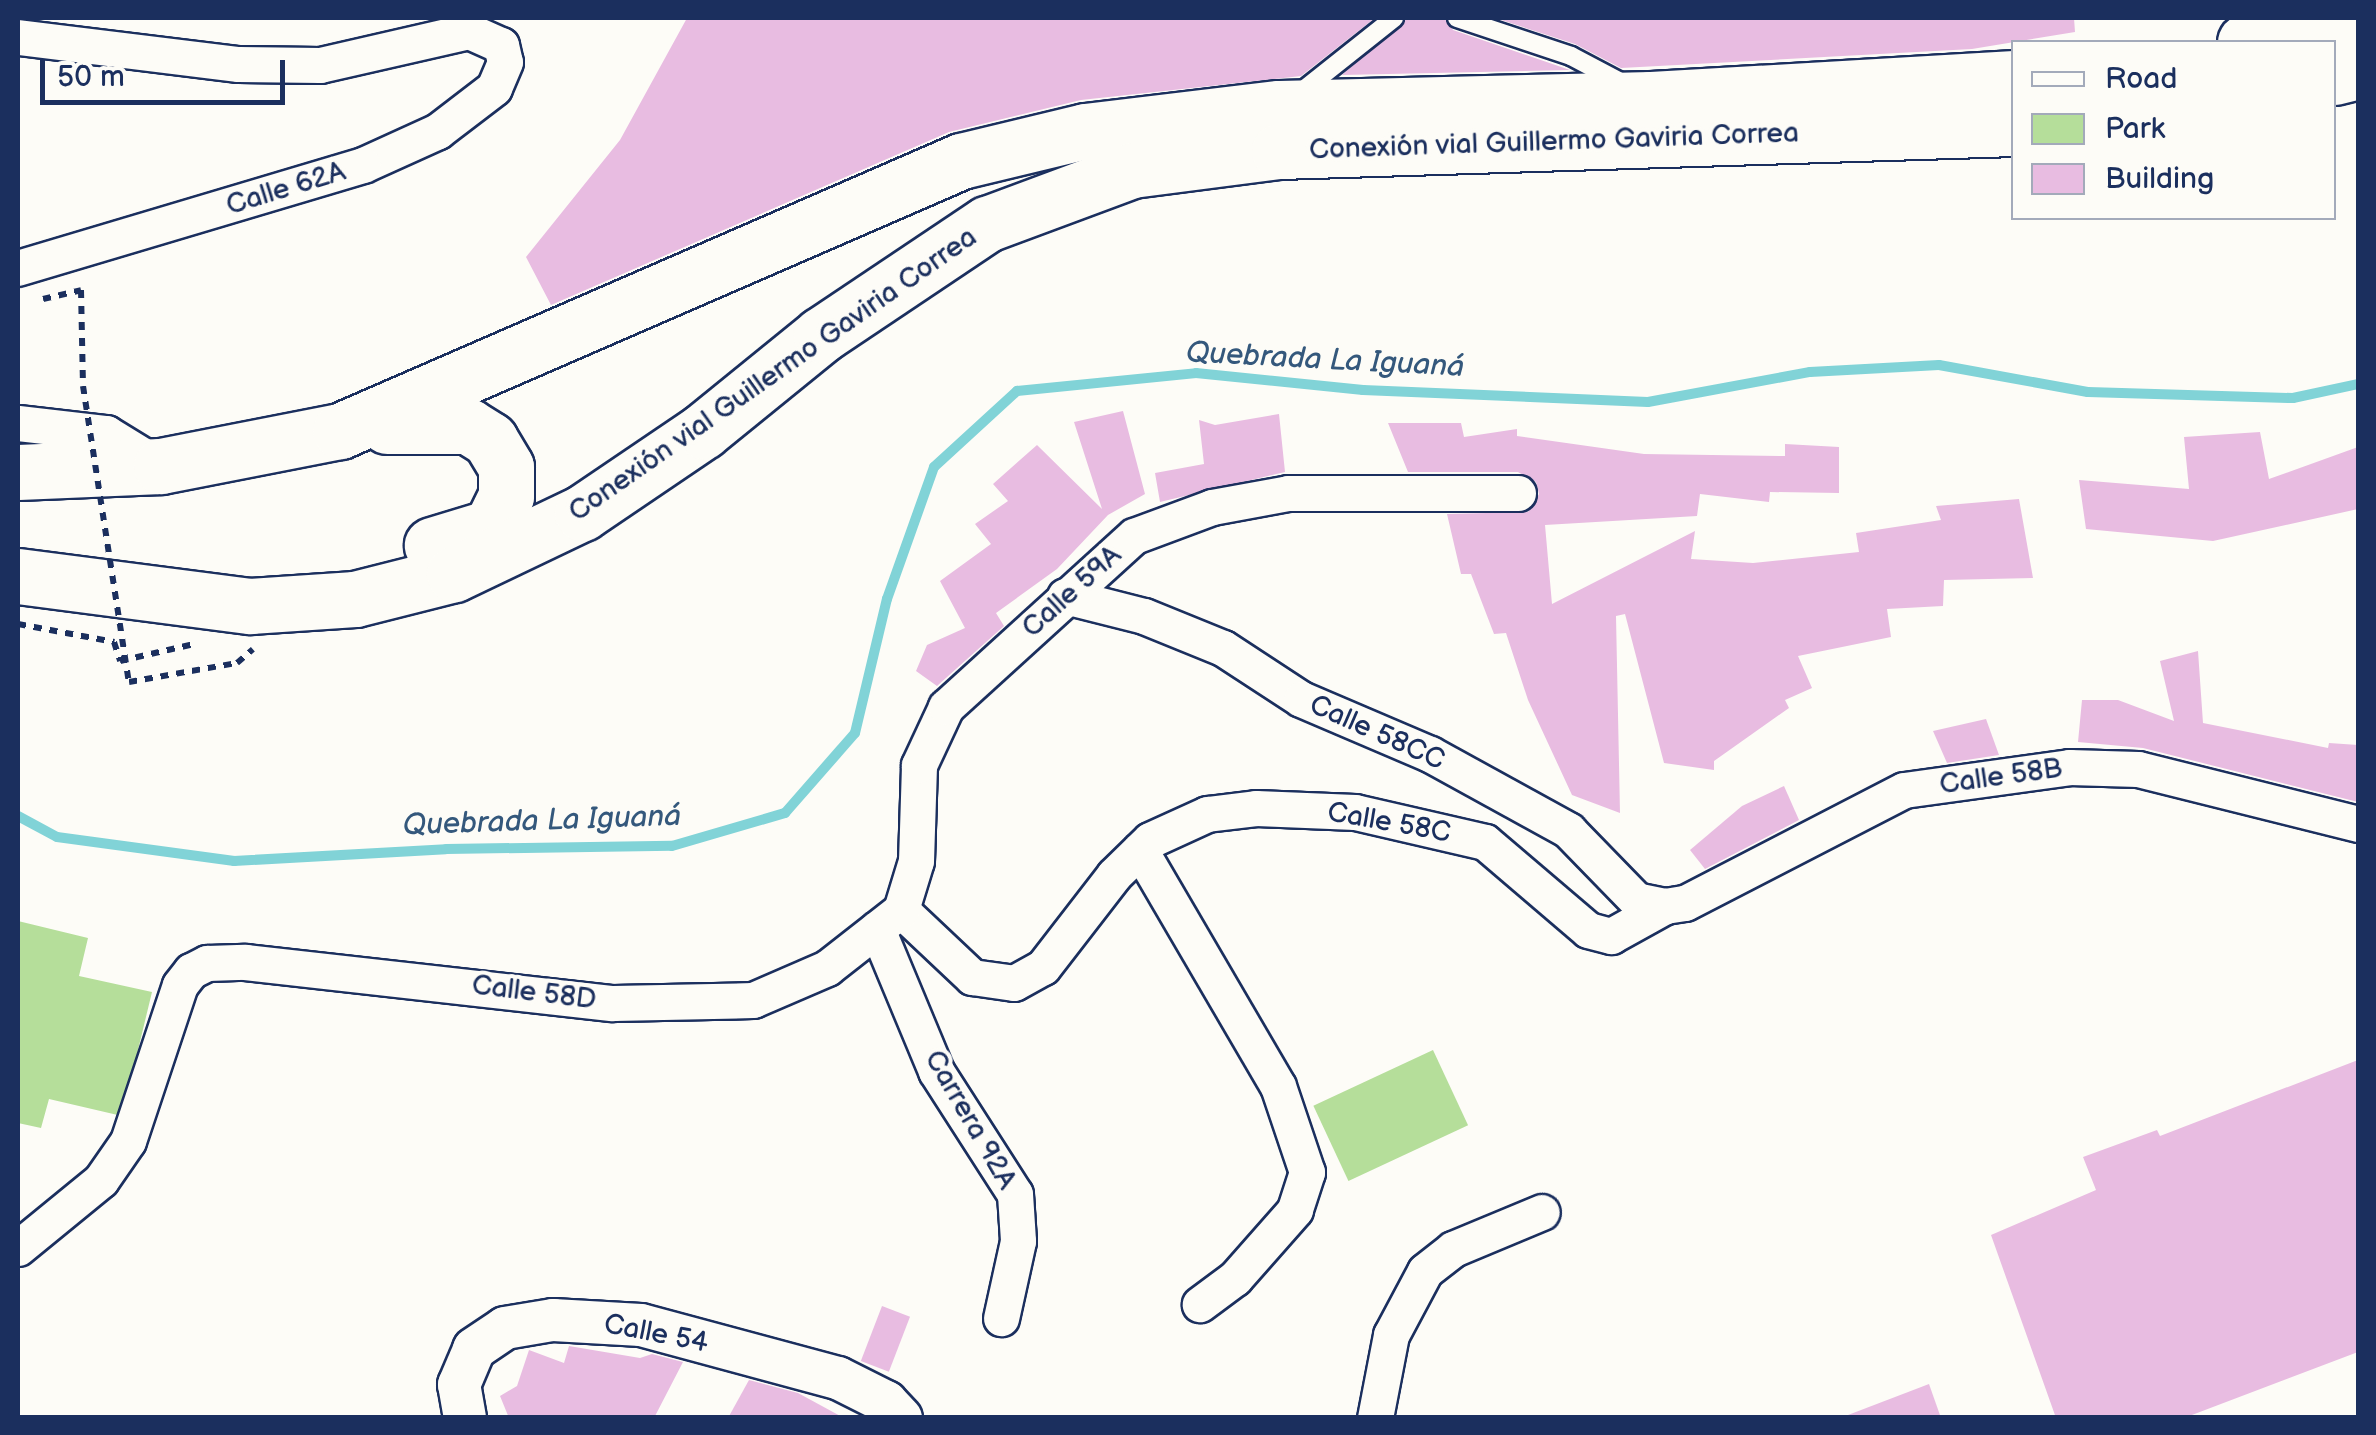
<!DOCTYPE html>
<html>
<head>
<meta charset="utf-8">
<style>
	body { margin:0 }
	#map { position:relative; width:2376px; height:1435px; overflow:hidden; background:#fdfcf7; font-family:"Balsamiq Sans",sans-serif }
	div>[style] { position:absolute }
	.green>* { inset:0; background:#b5de9a; transform-origin:0 0 }
	.stream>* { height:10px; margin:-5px; padding:0 5px; transform-origin:5px; border-radius:5px; background:#81d3d7 }
	.building>* { inset:0; background:#e8bce1; transform-origin:0 0 }
	.path>* { height:6px; margin-top:-3px; transform-origin:0; background:repeating-linear-gradient(90deg,#1b2f5e 0 8px,transparent 0 16px) }
	.roads { filter:drop-shadow(2px 0 #1b2f5e) drop-shadow(-2px 0 #1b2f5e) drop-shadow(0 2px #1b2f5e) drop-shadow(0 -2px #1b2f5e) }
	.service>* { height:18px; margin:-9px; padding:0 9px; transform-origin:9px; border-radius:9px; background:#fdfcf7 }
	.minor>* { height:35px; margin:-17.5px; padding:0 17.5px; transform-origin:17.5px; border-radius:17.5px; background:#fdfcf7 }
	.tertiary>* { height:42px; margin:-21px; padding:0 21px; transform-origin:21px; border-radius:21px; background:#fdfcf7 }
	.trunk>* { height:55px; margin:-27.5px; padding:0 27.5px; transform-origin:27.5px; border-radius:27.5px; background:#fdfcf7 }
	.path-bridge>* { height:6px; margin-top:-3px; transform-origin:0; background:repeating-linear-gradient(90deg,#1b2f5e 0 8px,transparent 0 16px) }
	span { translate:-50% -50%; white-space:nowrap; text-align:center; line-height:1.15; -webkit-text-stroke:8px #fdfcf7; paint-order:stroke }
	.street-label { font-size:28px; color:#1b2f5e }
	.water-label { font-size:30px; color:#34587c; font-style:italic }
	.frame { position:absolute; inset:0; border:20px solid #1b2f5e; pointer-events:none }
	.legend { position:absolute; left:2011px; top:40px; width:325px; height:180px; box-sizing:border-box; background:#fdfcf7; border:2px solid #a3aaba; margin:0; padding:12px 18px; list-style:none; font-size:30px; color:#1b2f5e }
	.legend li { display:flex; align-items:center; gap:20px; height:50px }
	.legend b { width:50px; border:2px solid #a3aaba }
	.scale { position:absolute; left:40px; top:60px; width:245px; height:45px; box-sizing:border-box; border:5px solid #1b2f5e; border-top:0; padding-left:12px; font-size:30px; line-height:35px; white-space:nowrap; color:#1b2f5e; -webkit-text-stroke:8px #fdfcf7; paint-order:stroke }
</style>
</head>
<body>
<div id="map">
	<div class="green">
		<div style="clip-path:polygon(18px 921px,88px 938px,79px 976px,152px 992px,122px 1116px,49px 1099px,41px 1128px,18px 1123px)"></div>
		<div style="left:1433px;top:1050px;width:83px;height:132px;rotate:65deg"></div>
	</div>
	<div class="stream">
		<div style="left:18px;top:816px;width:44px;rotate:28.3deg"></div>
		<div style="left:57px;top:837px;width:179px;rotate:7.7deg"></div>
		<div style="left:234px;top:861px;width:212px;rotate:-3.2deg"></div>
		<div style="left:446px;top:849px;width:226px;rotate:-0.8deg"></div>
		<div style="left:672px;top:846px;width:118px;rotate:-16.3deg"></div>
		<div style="left:785px;top:813px;width:106px;rotate:-48.8deg"></div>
		<div style="left:855px;top:733px;width:138px;rotate:-76.6deg"></div>
		<div style="left:887px;top:599px;width:140px;rotate:-70.4deg"></div>
		<div style="left:934px;top:467px;width:113px;rotate:-42.5deg"></div>
		<div style="left:1017px;top:391px;width:180px;rotate:-5.7deg"></div>
		<div style="left:1196px;top:373px;width:168px;rotate:5.8deg"></div>
		<div style="left:1363px;top:390px;width:285px;rotate:2.4deg"></div>
		<div style="left:1648px;top:402px;width:165px;rotate:-10.5deg"></div>
		<div style="left:1810px;top:372px;width:129px;rotate:-3.1deg"></div>
		<div style="left:1939px;top:365px;width:151px;rotate:10.3deg"></div>
		<div style="left:2088px;top:392px;width:205px;rotate:1.7deg"></div>
		<div style="left:2293px;top:398px;width:66px;rotate:-12.2deg"></div>
	</div>
	<div class="building">
		<div style="clip-path:polygon(687px 18px,1375px 18px,1301px 76px,1081px 100px,949px 132px,551px 305px,526px 257px,620px 140px)"></div>
		<div style="clip-path:polygon(1406px 18px,1445px 18px,1453px 30px,1570px 70px,1342px 75px)"></div>
		<div style="clip-path:polygon(1495px 18px,2074px 18px,2075px 32px,1972px 49px,1621px 68px,1575px 44px)"></div>
		<div style="clip-path:polygon(1123px 411px,1145px 494px,1108px 515px,1057px 569px,996px 613px,1004px 626px,937px 686px,916px 671px,927px 645px,965px 628px,940px 581px,991px 544px,975px 524px,1008px 501px,993px 484px,1037px 445px,1102px 509px,1074px 422px)"></div>
		<div style="clip-path:polygon(1279px 414px,1285px 472px,1160px 502px,1155px 473px,1204px 464px,1199px 420px,1215px 425px)"></div>
		<div style="clip-path:polygon(1388px 423px,1461px 423px,1464px 437px,1517px 429px,1517px 436px,1644px 454px,1785px 456px,1785px 444px,1839px 447px,1839px 493px,1770px 492px,1769px 502px,1700px 494px,1697px 516px,1545px 525px,1552px 604px,1695px 531px,1691px 559px,1753px 563px,1859px 552px,1856px 533px,1941px 520px,1936px 506px,2019px 499px,2033px 578px,1944px 580px,1943px 606px,1887px 609px,1891px 637px,1798px 656px,1812px 688px,1785px 700px,1789px 708px,1714px 761px,1714px 770px,1664px 763px,1625px 614px,1616px 616px,1620px 813px,1572px 795px,1528px 700px,1506px 633px,1494px 634px,1471px 574px,1461px 574px,1447px 514px,1528px 512px,1539px 494px,1536px 482px,1518px 472px,1408px 472px)"></div>
		<div style="clip-path:polygon(2260px 432px,2269px 479px,2358px 447px,2358px 509px,2213px 541px,2086px 529px,2079px 480px,2189px 489px,2184px 437px)"></div>
		<div style="clip-path:polygon(2198px 651px,2203px 723px,2328px 748px,2329px 743px,2358px 745px,2358px 802px,2143px 748px,2078px 742px,2082px 700px,2118px 700px,2174px 721px,2160px 661px)"></div>
		<div style="clip-path:polygon(1986px 719px,1999px 755px,1947px 763px,1933px 731px)"></div>
		<div style="clip-path:polygon(1784px 786px,1799px 820px,1705px 869px,1690px 850px,1742px 806px)"></div>
		<div style="clip-path:polygon(2358px 1060px,2358px 1352px,2184px 1418px,2056px 1418px,1991px 1235px,2096px 1190px,2083px 1157px,2157px 1130px,2160px 1136px)"></div>
		<div style="left:882px;top:1306px;width:30px;height:59px;rotate:21deg"></div>
		<div style="clip-path:polygon(569px 1346px,640px 1358px,652px 1354px,683px 1362px,654px 1418px,509px 1418px,500px 1396px,517px 1386px,529px 1350px,564px 1363px)"></div>
		<div style="clip-path:polygon(749px 1380px,798px 1393px,844px 1418px,728px 1418px)"></div>
		<div style="clip-path:polygon(1929px 1384px,1941px 1418px,1849px 1418px,1848px 1415px)"></div>
	</div>
	<div class="path">
		<div style="left:43px;top:299px;width:39px;rotate:-13deg"></div>
		<div style="left:18px;top:624px;width:98px;rotate:10.6deg"></div>
		<div style="left:114px;top:642px;width:20px;rotate:72deg"></div>
		<div style="left:120px;top:661px;width:76px;rotate:-12.9deg"></div>
		<div style="left:129px;top:682px;width:110px;rotate:-10deg"></div>
		<div style="left:237px;top:663px;width:21px;rotate:-41deg"></div>
	</div>
	<div class="roads">
		<div class="service">
			<div style="left:1457px;top:18px;width:120px;rotate:18.4deg"></div>
			<div style="left:1571px;top:56px;width:60px;rotate:27.8deg"></div>
			<div style="left:1301px;top:92px;width:119px;rotate:-38.5deg"></div>
		</div>
		<div class="minor">
			<div style="left:18px;top:37px;width:222px;rotate:7deg"></div>
			<div style="left:238px;top:64px;width:82px;rotate:0.7deg"></div>
			<div style="left:320px;top:65px;width:153px;rotate:-12.9deg"></div>
			<div style="left:469px;top:31px;width:35px;rotate:24deg"></div>
			<div style="left:501px;top:45px;width:17px;rotate:77deg"></div>
			<div style="left:505px;top:62px;width:28px;rotate:113deg"></div>
			<div style="left:494px;top:88px;width:71px;rotate:142.5deg"></div>
			<div style="left:438px;top:131px;width:82px;rotate:155.6deg"></div>
			<div style="left:363px;top:165px;width:360px;rotate:163.4deg"></div>
			<div style="left:18px;top:423px;width:89px;rotate:6.5deg"></div>
			<div style="left:106px;top:433px;width:63px;rotate:31.4deg"></div>
			<div style="left:1065px;top:596px;width:81px;rotate:14.2deg"></div>
			<div style="left:1144px;top:616px;width:85px;rotate:22.1deg"></div>
			<div style="left:1223px;top:648px;width:93px;rotate:33.2deg"></div>
			<div style="left:1301px;top:699px;width:140px;rotate:23.1deg"></div>
			<div style="left:1430px;top:754px;width:158px;rotate:28.8deg"></div>
			<div style="left:1568px;top:830px;width:98px;rotate:45.8deg"></div>
			<div style="left:1636px;top:900px;width:30px;rotate:12deg"></div>
			<div style="left:1665px;top:906px;width:20px;rotate:-9deg"></div>
			<div style="left:1685px;top:903px;width:246px;rotate:-27.3deg"></div>
			<div style="left:1904px;top:790px;width:167px;rotate:-7.9deg"></div>
			<div style="left:2069px;top:767px;width:69px;rotate:1.7deg"></div>
			<div style="left:2138px;top:769px;width:227px;rotate:14deg"></div>
			<div style="left:1140px;top:850px;width:273px;rotate:59.7deg"></div>
			<div style="left:1278px;top:1086px;width:91px;rotate:71.4deg"></div>
			<div style="left:1307px;top:1172px;width:40px;rotate:108deg"></div>
			<div style="left:1295px;top:1210px;width:91px;rotate:131.4deg"></div>
			<div style="left:1235px;top:1278px;width:44px;rotate:143.4deg"></div>
			<div style="left:901px;top:910px;width:98px;rotate:43.3deg"></div>
			<div style="left:972px;top:977px;width:42px;rotate:8.1deg"></div>
			<div style="left:1014px;top:983px;width:33px;rotate:-29deg"></div>
			<div style="left:1043px;top:967px;width:116px;rotate:-52.3deg"></div>
			<div style="left:1114px;top:875px;width:50px;rotate:-44.2deg"></div>
			<div style="left:1150px;top:840px;width:63px;rotate:-24.5deg"></div>
			<div style="left:1207px;top:814px;width:49px;rotate:-7deg"></div>
			<div style="left:1256px;top:808px;width:99px;rotate:2.3deg"></div>
			<div style="left:1355px;top:812px;width:133px;rotate:13deg"></div>
			<div style="left:1485px;top:842px;width:135px;rotate:40.5deg"></div>
			<div style="left:1588px;top:930px;width:24px;rotate:15deg"></div>
			<div style="left:1611px;top:936px;width:62px;rotate:-29.1deg"></div>
			<div style="left:877px;top:929px;width:154px;rotate:67.4deg"></div>
			<div style="left:936px;top:1071px;width:146px;rotate:57.3deg"></div>
			<div style="left:1015px;top:1194px;width:47px;rotate:86.3deg"></div>
			<div style="left:1018px;top:1241px;width:79px;rotate:102.4deg"></div>
			<div style="left:18px;top:1248px;width:107px;rotate:-39.3deg"></div>
			<div style="left:101px;top:1180px;width:47px;rotate:-55.3deg"></div>
			<div style="left:128px;top:1141px;width:164px;rotate:-71.6deg"></div>
			<div style="left:180px;top:985px;width:18px;rotate:-52deg"></div>
			<div style="left:191px;top:971px;width:18px;rotate:-27deg"></div>
			<div style="left:207px;top:963px;width:38px;rotate:-2deg"></div>
			<div style="left:245px;top:962px;width:370px;rotate:6.4deg"></div>
			<div style="left:613px;top:1003px;width:140px;rotate:-1.2deg"></div>
			<div style="left:753px;top:1000px;width:81px;rotate:-23.4deg"></div>
			<div style="left:827px;top:968px;width:94px;rotate:-38.1deg"></div>
			<div style="left:901px;top:910px;width:51px;rotate:-73deg"></div>
			<div style="left:916px;top:861px;width:96px;rotate:-88.2deg"></div>
			<div style="left:919px;top:765px;width:64px;rotate:-65deg"></div>
			<div style="left:946px;top:707px;width:254px;rotate:-42.3deg"></div>
			<div style="left:1134px;top:536px;width:83px;rotate:-20.4deg"></div>
			<div style="left:1212px;top:507px;width:77px;rotate:-10.4deg"></div>
			<div style="left:1288px;top:493px;width:230px"></div>
			<div style="left:1375px;top:1418px;width:85px;rotate:-79.1deg"></div>
			<div style="left:1391px;top:1335px;width:72px;rotate:-62deg"></div>
			<div style="left:1425px;top:1271px;width:36px;rotate:-38deg"></div>
			<div style="left:1453px;top:1249px;width:96px;rotate:-22.6deg"></div>
		</div>
		<div class="tertiary">
			<div style="left:465px;top:1418px;width:34px;rotate:-100deg"></div>
			<div style="left:459px;top:1385px;width:39px;rotate:-67deg"></div>
			<div style="left:474px;top:1349px;width:37px;rotate:-34deg"></div>
			<div style="left:505px;top:1328px;width:49px;rotate:-9.5deg"></div>
			<div style="left:553px;top:1320px;width:88px;rotate:3.3deg"></div>
			<div style="left:641px;top:1325px;width:204px;rotate:15.1deg"></div>
			<div style="left:838px;top:1378px;width:54px;rotate:26.6deg"></div>
			<div style="left:886px;top:1402px;width:22px;rotate:47deg"></div>
		</div>
		<div class="trunk">
			<div style="left:2245px;top:42px;width:107px;rotate:-13deg"></div>
			<div style="left:2334px;top:77px;width:25px;rotate:-14deg"></div>
			<div style="left:387px;top:426px;width:81px"></div>
			<div style="left:468px;top:426px;width:26px;rotate:32deg"></div>
			<div style="left:490px;top:440px;width:31px;rotate:59deg"></div>
			<div style="left:506px;top:467px;width:29px;rotate:90deg"></div>
			<div style="left:506px;top:496px;width:34px;rotate:116deg"></div>
			<div style="left:491px;top:527px;width:62px;rotate:163deg"></div>
			<div style="left:18px;top:472px;width:143px;rotate:-2.4deg"></div>
			<div style="left:161px;top:466px;width:182px;rotate:-11.1deg"></div>
			<div style="left:340px;top:431px;width:677px;rotate:-23.5deg"></div>
			<div style="left:961px;top:161px;width:128px;rotate:-13.6deg"></div>
			<div style="left:1085px;top:131px;width:195px;rotate:-6.8deg"></div>
			<div style="left:1279px;top:108px;width:372px;rotate:-1.4deg"></div>
			<div style="left:1651px;top:99px;width:364px;rotate:-3.3deg"></div>
			<div style="left:18px;top:576px;width:234px;rotate:7.4deg"></div>
			<div style="left:250px;top:606px;width:105px;rotate:-3.8deg"></div>
			<div style="left:355px;top:599px;width:102px;rotate:-14.2deg"></div>
			<div style="left:454px;top:574px;width:142px;rotate:-25.5deg"></div>
			<div style="left:582px;top:513px;width:146px;rotate:-34.1deg"></div>
			<div style="left:703px;top:431px;width:152px;rotate:-39.1deg"></div>
			<div style="left:821px;top:335px;width:200px;rotate:-33.8deg"></div>
			<div style="left:987px;top:224px;width:155px;rotate:-20.4deg"></div>
			<div style="left:1132px;top:170px;width:148px;rotate:-7.4deg"></div>
			<div style="left:1279px;top:151px;width:735px;rotate:-1.79deg"></div>
		</div>
	</div>
	<div class="path-bridge">
		<div style="left:81px;top:290px;width:96px;rotate:88.8deg"></div>
		<div style="left:83px;top:386px;width:300px;rotate:81.2deg"></div>
	</div>
	<div class="street-label">
		<span style="left:1554px;top:142px;rotate:-2deg">Conexión vial Guillermo Gaviria Correa</span>
		<span style="left:286px;top:189px;rotate:-17deg">Calle 62A</span>
		<span style="left:773px;top:375px;rotate:-35deg">Conexión vial Guillermo Gaviria Correa</span>
		<span style="left:1072px;top:592px;rotate:-42deg">Calle 59A</span>
		<span style="left:1377px;top:733px;rotate:24deg">Calle 58CC</span>
		<span style="left:2001px;top:777px;rotate:-8deg">Calle 58B</span>
		<span style="left:1389px;top:823px;rotate:10deg">Calle 58C</span>
		<span style="left:534px;top:993px;rotate:7deg">Calle 58D</span>
		<span style="left:970px;top:1120px;rotate:60deg">Carrera 92A</span>
		<span style="left:656px;top:1334px;rotate:11deg">Calle 54</span>
	</div>
	<div class="water-label">
		<span style="left:1325px;top:360px;rotate:3deg">Quebrada La Iguaná</span>
		<span style="left:542px;top:821px;rotate:-2deg">Quebrada La Iguaná</span>
	</div>
	<div class="frame"></div>
	<ul class="legend">
	<li><b style="height:12px;background:#fdfcf7"></b>Road</li>
	<li><b style="height:28px;background:#b5de9a"></b>Park</li>
	<li><b style="height:28px;background:#e8bce1"></b>Building</li>
	</ul>
	<div class="scale">50 m</div>
</div>
</body>
</html>
